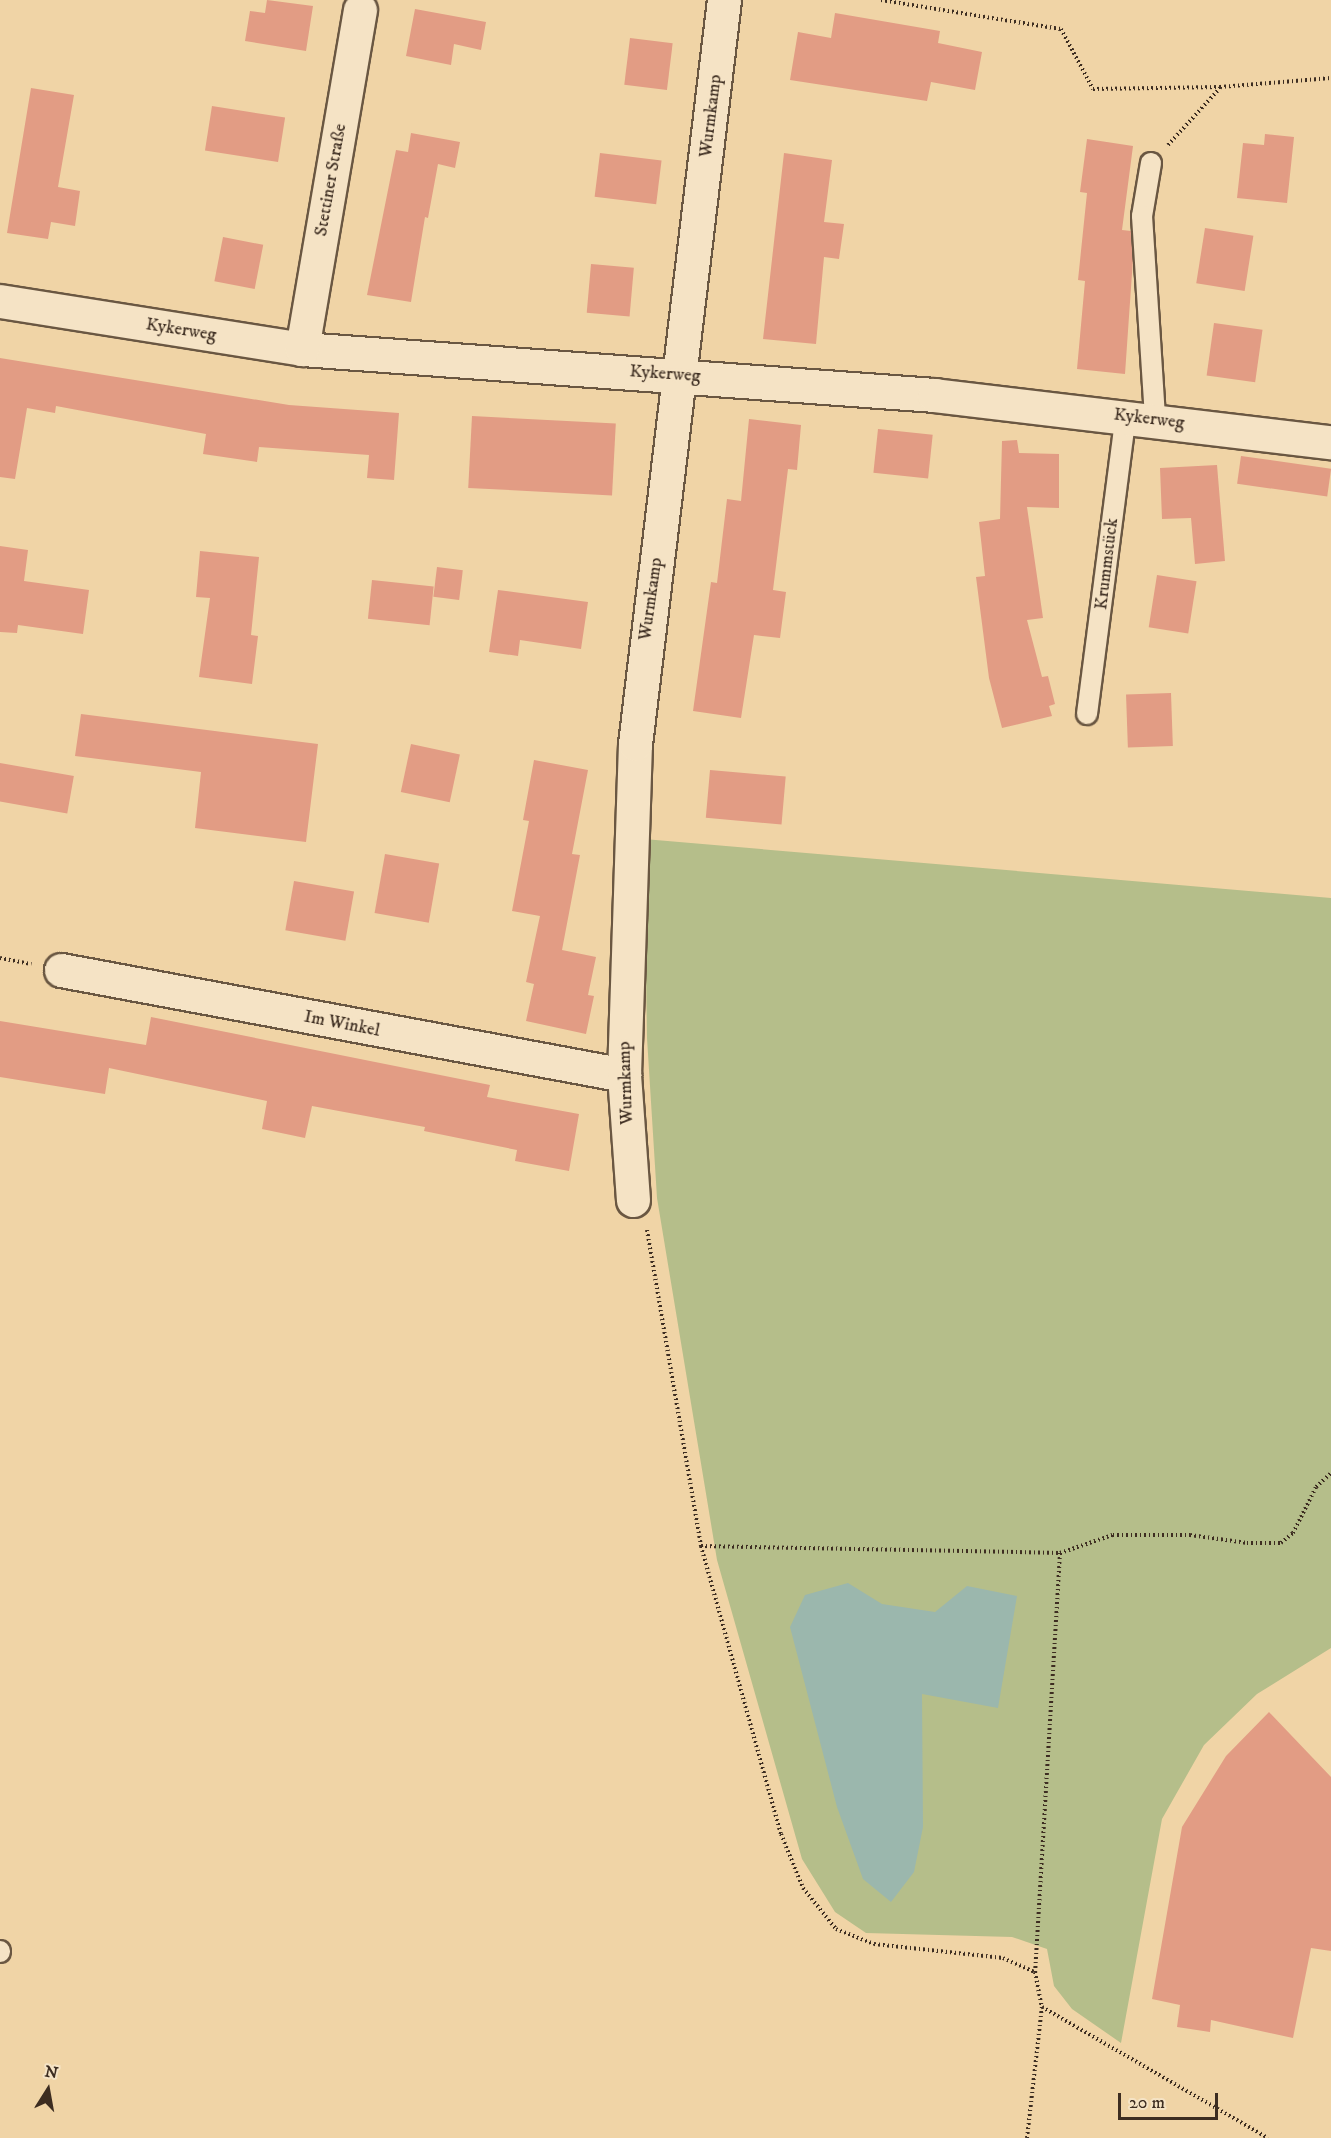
<!DOCTYPE html>
<html>
<head>
<meta charset="utf-8">
<style>
	body { margin:0 }
	#map { position:relative; width:1331px; height:2138px; overflow:hidden; background:#f0d4a6; font-family:"IM FELL DW Pica",serif }
	div>[style] { position:absolute }
	.green>* { inset:0; background:#b5be8a }
	.water>* { inset:0; background:#9bb7ad }
	.building>* { inset:0; background:#e29c84; transform-origin:0 0 }
	.path>* { height:4px; margin-top:-2px; transform-origin:0; background:repeating-linear-gradient(90deg,#3d2d21 0 1.5px,transparent 0 4.5px) }
	.roads { filter:drop-shadow(2px 0 #6a5742) drop-shadow(-2px 0 #6a5742) drop-shadow(0 2px #6a5742) drop-shadow(0 -2px #6a5742) }
	.lane>* { height:20px; margin:-10px; padding:0 10px; transform-origin:10px; border-radius:10px; background:#f5e3c5 }
	.street>* { height:33px; margin:-16.5px; padding:0 16.5px; transform-origin:16.5px; border-radius:16.5px; background:#f5e3c5 }
	span { translate:-50% -50%; white-space:nowrap; text-align:center; line-height:1.15; -webkit-text-stroke:4.5px #f5e3c5; paint-order:stroke }
	.street-label { font-size:18px; color:#3d2d21 }
	.north { position:absolute; left:18px; top:2060px; width:60px; height:60px; -webkit-text-stroke:4px #f5e3c5; paint-order:stroke; rotate:11deg; font-size:16px; font-weight:700; line-height:24px; text-align:center; color:#3d2d21 }
	.north::after { content:''; display:block; margin:auto; width:21px; height:27px; background:#3d2d21; clip-path:polygon(50% 0,100% 100%,50% 72%,0 100%) }
	.scale { position:absolute; left:1118px; top:2093px; width:100px; height:27px; box-sizing:border-box; border:3px solid #3d2d21; border-top:0; padding-left:8px; font-size:18px; line-height:21px; white-space:nowrap; color:#3d2d21; -webkit-text-stroke:4px #f5e3c5; paint-order:stroke }
</style>
</head>
<body>
<div id="map">
	<div class="green">
		<div style="clip-path:polygon(644px 839px,1331px 898px,1331px 1648px,1257px 1694px,1204px 1745px,1162px 1819px,1121px 2043px,1072px 2009px,1054px 1986px,1047px 1949px,1012px 1937px,866px 1933px,835px 1912px,802px 1859px,717px 1560px,657px 1198px,647px 1038px)"></div>
	</div>
	<div class="water">
		<div style="clip-path:polygon(848px 1583px,882px 1604px,935px 1612px,967px 1586px,1017px 1596px,998px 1708px,922px 1694px,923px 1827px,914px 1872px,891px 1902px,863px 1879px,837px 1807px,790px 1627px,805px 1595px)"></div>
	</div>
	<div class="building">
		<div style="clip-path:polygon(267px 0,313px 6px,306px 51px,245px 41px,250px 11px,265px 13px)"></div>
		<div style="clip-path:polygon(415px 9px,486px 22px,481px 50px,454px 44px,451px 65px,406px 56px)"></div>
		<div style="clip-path:polygon(835px 13px,940px 31px,938px 43px,982px 52px,975px 90px,931px 82px,927px 101px,790px 80px,798px 32px,831px 38px)"></div>
		<div style="left:630px;top:38px;width:43px;height:47px;rotate:7deg"></div>
		<div style="clip-path:polygon(31px 88px,74px 95px,58px 187px,80px 191px,75px 226px,51px 222px,48px 239px,7px 233px)"></div>
		<div style="left:212px;top:106px;width:74px;height:45px;rotate:9deg"></div>
		<div style="clip-path:polygon(411px 133px,460px 142px,455px 168px,438px 164px,428px 218px,425px 217px,411px 302px,367px 295px,396px 150px,408px 152px)"></div>
		<div style="clip-path:polygon(1265px 134px,1294px 137px,1287px 203px,1237px 198px,1243px 143px,1264px 145px)"></div>
		<div style="clip-path:polygon(1087px 139px,1133px 146px,1122px 230px,1131px 231px,1133px 259px,1125px 374px,1077px 369px,1085px 281px,1078px 280px,1087px 193px,1080px 192px)"></div>
		<div style="left:600px;top:153px;width:62px;height:44px;rotate:7deg"></div>
		<div style="clip-path:polygon(784px 153px,832px 160px,824px 222px,844px 224px,839px 259px,824px 257px,816px 344px,763px 339px)"></div>
		<div style="left:1205px;top:228px;width:49px;height:56px;rotate:9deg"></div>
		<div style="left:223px;top:237px;width:41px;height:45px;rotate:11deg"></div>
		<div style="left:591px;top:264px;width:43px;height:49px;rotate:5deg"></div>
		<div style="left:1214px;top:323px;width:49px;height:53px;rotate:8deg"></div>
		<div style="clip-path:polygon(0 358px,289px 405px,399px 413px,394px 480px,367px 478px,369px 455px,259px 447px,257px 462px,203px 454px,206px 434px,56px 406px,55px 413px,27px 408px,15px 479px,0 477px)"></div>
		<div style="left:472px;top:416px;width:144px;height:72px;rotate:3deg"></div>
		<div style="clip-path:polygon(749px 419px,801px 425px,797px 470px,788px 469px,773px 590px,786px 592px,780px 638px,754px 635px,741px 718px,693px 711px,711px 582px,717px 583px,727px 499px,741px 501px)"></div>
		<div style="left:878px;top:429px;width:55px;height:44px;rotate:6deg"></div>
		<div style="clip-path:polygon(1017px 440px,1019px 453px,1059px 454px,1059px 508px,1027px 507px,1043px 618px,1027px 620px,1042px 677px,1048px 676px,1055px 704px,1049px 706px,1052px 716px,1002px 728px,989px 678px,976px 577px,985px 576px,979px 522px,1000px 519px,1002px 441px)"></div>
		<div style="left:1241px;top:456px;width:91px;height:28px;rotate:8deg"></div>
		<div style="clip-path:polygon(1217px 465px,1225px 561px,1195px 564px,1191px 518px,1162px 519px,1160px 468px)"></div>
		<div style="clip-path:polygon(0 546px,28px 550px,24px 581px,89px 590px,83px 634px,18px 625px,17px 633px,0 632px)"></div>
		<div style="clip-path:polygon(200px 551px,259px 557px,251px 635px,258px 636px,252px 684px,199px 677px,210px 598px,196px 597px)"></div>
		<div style="left:437px;top:567px;width:26px;height:30px;rotate:7deg"></div>
		<div style="left:1157px;top:575px;width:40px;height:53px;rotate:9deg"></div>
		<div style="left:372px;top:580px;width:62px;height:39px;rotate:6deg"></div>
		<div style="clip-path:polygon(498px 590px,588px 602px,581px 649px,520px 640px,518px 656px,489px 652px)"></div>
		<div style="left:1171px;top:693px;width:53px;height:45px;rotate:88deg"></div>
		<div style="clip-path:polygon(81px 714px,318px 744px,306px 842px,195px 828px,201px 772px,75px 756px)"></div>
		<div style="left:411px;top:744px;width:50px;height:49px;rotate:12deg"></div>
		<div style="clip-path:polygon(534px 760px,588px 770px,572px 854px,580px 855px,562px 950px,596px 957px,588px 995px,594px 996px,586px 1034px,526px 1021px,534px 984px,526px 982px,540px 916px,512px 911px,529px 821px,523px 820px)"></div>
		<div style="left:0;top:763px;width:75px;height:38px;rotate:10deg"></div>
		<div style="left:710px;top:770px;width:76px;height:48px;rotate:5deg"></div>
		<div style="left:385px;top:854px;width:55px;height:60px;rotate:10deg"></div>
		<div style="left:294px;top:881px;width:61px;height:50px;rotate:10deg"></div>
		<div style="clip-path:polygon(151px 1017px,490px 1085px,487px 1097px,579px 1114px,569px 1171px,515px 1161px,517px 1150px,424px 1131px,425px 1127px,312px 1106px,305px 1138px,262px 1129px,267px 1101px,109px 1068px,105px 1094px,0 1077px,0 1021px,146px 1045px)"></div>
		<div style="clip-path:polygon(1269px 1712px,1331px 1777px,1331px 1951px,1311px 1948px,1293px 2038px,1211px 2020px,1210px 2032px,1177px 2027px,1180px 2005px,1152px 1999px,1182px 1827px,1226px 1756px)"></div>
	</div>
	<div class="path">
		<div style="left:881px;top:0;width:182px;rotate:9.2deg"></div>
		<div style="left:1061px;top:29px;width:68px;rotate:61.9deg"></div>
		<div style="left:1093px;top:89px;width:127px;rotate:-0.9deg"></div>
		<div style="left:1220px;top:87px;width:111px;rotate:-4.6deg"></div>
		<div style="left:1168px;top:145px;width:77px;rotate:-47.6deg"></div>
		<div style="left:0;top:958px;width:32px;rotate:11deg"></div>
		<div style="left:647px;top:1230px;width:321px;rotate:80.3deg"></div>
		<div style="left:701px;top:1546px;width:299px;rotate:74.5deg"></div>
		<div style="left:781px;top:1834px;width:58px;rotate:67.8deg"></div>
		<div style="left:803px;top:1888px;width:53px;rotate:51.2deg"></div>
		<div style="left:836px;top:1929px;width:41px;rotate:21.5deg"></div>
		<div style="left:874px;top:1944px;width:130px;rotate:6.2deg"></div>
		<div style="left:1003px;top:1958px;width:35px;rotate:24deg"></div>
		<div style="left:1035px;top:1972px;width:36px;rotate:79deg"></div>
		<div style="left:1042px;top:2007px;width:261px;rotate:30.1deg"></div>
		<div style="left:701px;top:1546px;width:359px;rotate:1.1deg"></div>
		<div style="left:1060px;top:1553px;width:420px;rotate:93.4deg"></div>
		<div style="left:1060px;top:1553px;width:56px;rotate:-18.8deg"></div>
		<div style="left:1113px;top:1535px;width:77px"></div>
		<div style="left:1190px;top:1535px;width:58px;rotate:8deg"></div>
		<div style="left:1247px;top:1543px;width:34px"></div>
		<div style="left:1281px;top:1543px;width:16px;rotate:-40deg"></div>
		<div style="left:1293px;top:1533px;width:51px;rotate:-63.4deg"></div>
		<div style="left:1316px;top:1487px;width:21px;rotate:-43deg"></div>
		<div style="left:1027px;top:2138px;width:132px;rotate:-83.5deg"></div>
	</div>
	<div class="roads">
		<div class="lane">
			<div style="left:1151px;top:163px;width:54px;rotate:99.6deg"></div>
			<div style="left:1142px;top:216px;width:203px;rotate:86.3deg"></div>
			<div style="left:1087px;top:714px;width:302px;rotate:-82.6deg"></div>
			<div style="left:0;top:1952px;width:1px;rotate:-90deg"></div>
		</div>
		<div class="street">
			<div style="left:0;top:301px;width:306px;rotate:9deg"></div>
			<div style="left:302px;top:349px;width:634px;rotate:4.16deg"></div>
			<div style="left:934px;top:395px;width:400px;rotate:6.8deg"></div>
			<div style="left:302px;top:349px;width:344px;rotate:-80.3deg"></div>
			<div style="left:61px;top:970px;width:573px;rotate:10.56deg"></div>
			<div style="left:633px;top:1200px;width:125px;rotate:-94.1deg"></div>
			<div style="left:624px;top:1075px;width:331px;rotate:-88.1deg"></div>
			<div style="left:635px;top:744px;width:749px;rotate:-83.18deg"></div>
		</div>
	</div>
	<div class="street-label">
		<span style="left:711px;top:116px;rotate:-83deg">Wurmkamp</span>
		<span style="left:331px;top:180px;rotate:-80deg">Stettiner Straße</span>
		<span style="left:181px;top:330px;rotate:9deg">Kykerweg</span>
		<span style="left:665px;top:374px;rotate:4deg">Kykerweg</span>
		<span style="left:1149px;top:419px;rotate:7deg">Kykerweg</span>
		<span style="left:1107px;top:564px;rotate:-83deg">Krummstück</span>
		<span style="left:651px;top:599px;rotate:-82deg">Wurmkamp</span>
		<span style="left:342px;top:1024px;rotate:11deg">Im Winkel</span>
		<span style="left:626px;top:1083px;rotate:-92deg">Wurmkamp</span>
	</div>
	<div class="north">N</div>
	<div class="scale">20 m</div>
</div>
</body>
</html>
